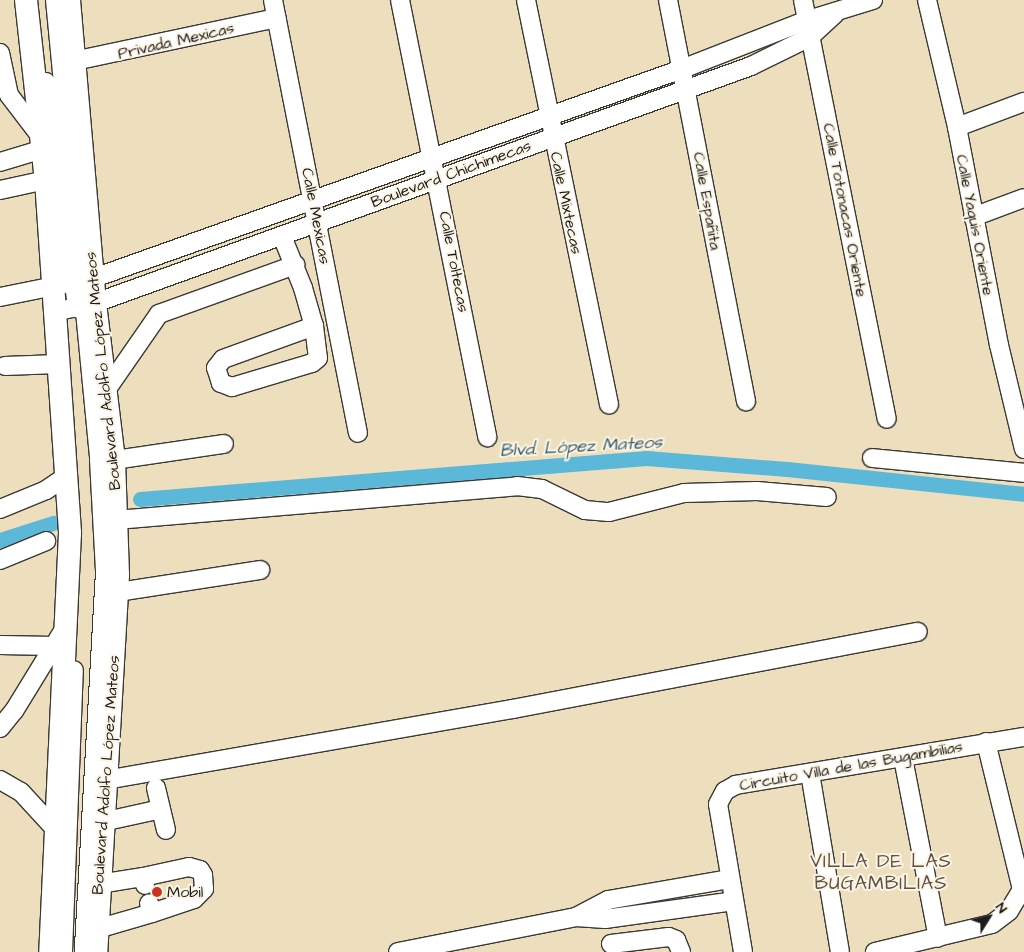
<!DOCTYPE html>
<html>
<head>
<meta charset="utf-8">
<style>
	body { margin:0 }
	#map { position:relative; width:1024px; height:952px; overflow:hidden; background:#eddfbd; font-family:"Architects Daughter",sans-serif }
	div>[style] { position:absolute }
	.canal>* { height:15px; margin:-7.5px; padding:0 7.5px; transform-origin:7.5px; border-radius:7.5px; background:#5bb8d9 }
	.roads { filter:drop-shadow(1px 0 #3b3934) drop-shadow(-1px 0 #3b3934) drop-shadow(0 1px #3b3934) drop-shadow(0 -1px #3b3934) }
	.minor>* { height:18px; margin:-9px; padding:0 9px; transform-origin:9px; border-radius:9px; background:#fff }
	.major>* { height:22px; margin:-11px; padding:0 11px; transform-origin:11px; border-radius:11px; background:#fff }
	.dots>* { width:14px; height:14px; translate:-50% -50%; box-sizing:border-box; border:2px solid #fcf5e5; border-radius:50% }
	span { translate:-50% -50%; white-space:nowrap; text-align:center; line-height:1.15; -webkit-text-stroke:4px #fcf5e5; paint-order:stroke }
	.street-label { font-size:16px; color:#1c1c1c }
	.poi-label { font-size:16px; color:#1c1c1c }
	.left { translate:0 -50%; text-align:left }
	.water-label { font-size:18px; color:#355a68; font-style:italic }
	.quarter-label { font-size:19px; color:#5e4f43; letter-spacing:1px }
	.north { position:absolute; left:964px; top:892px; width:50px; height:50px; -webkit-text-stroke:4px #fcf5e5; paint-order:stroke; rotate:54deg; font-size:14px; font-weight:700; line-height:20px; text-align:center; color:#1c1c1c }
	.north::after { content:''; display:block; margin:auto; width:18px; height:22px; background:#1c1c1c; clip-path:polygon(50% 0,100% 100%,50% 72%,0 100%) }
</style>
</head>
<body>
<div id="map">
	<div class="canal">
		<div style="left:140px;top:499px;width:508px;rotate:-4.63deg"></div>
		<div style="left:646px;top:458px;width:141px;rotate:4.5deg"></div>
		<div style="left:787px;top:469px;width:238px;rotate:6deg"></div>
		<div style="left:0;top:540px;width:56px;rotate:-17.8deg"></div>
	</div>
	<div class="roads">
		<div class="minor">
			<div style="left:55px;top:0;width:462px;rotate:84.5deg"></div>
			<div style="left:99px;top:460px;width:111px;rotate:86.9deg"></div>
			<div style="left:105px;top:571px;width:382px;rotate:93.2deg"></div>
			<div style="left:273px;top:0;width:441px;rotate:78.9deg"></div>
			<div style="left:400px;top:0;width:446px;rotate:78.7deg"></div>
			<div style="left:526px;top:0;width:413px;rotate:78.4deg"></div>
			<div style="left:668px;top:0;width:409px;rotate:79deg"></div>
			<div style="left:803px;top:0;width:427px;rotate:78.7deg"></div>
			<div style="left:927px;top:0;width:130px;rotate:76.7deg"></div>
			<div style="left:957px;top:127px;width:222px;rotate:79.1deg"></div>
			<div style="left:999px;top:345px;width:107px;rotate:76.5deg"></div>
			<div style="left:0;top:53px;width:43px;rotate:77.9deg"></div>
			<div style="left:9px;top:95px;width:53px;rotate:52.7deg"></div>
			<div style="left:74px;top:61px;width:207px;rotate:-12deg"></div>
			<div style="left:46px;top:82px;width:159px;rotate:83.5deg"></div>
			<div style="left:957px;top:127px;width:72px;rotate:-20.5deg"></div>
			<div style="left:0;top:162px;width:45px;rotate:-16.8deg"></div>
			<div style="left:0;top:190px;width:47px;rotate:-12.3deg"></div>
			<div style="left:973px;top:217px;width:54px;rotate:-20.4deg"></div>
			<div style="left:282px;top:236px;width:56px;rotate:68deg"></div>
			<div style="left:303px;top:288px;width:40px;rotate:74deg"></div>
			<div style="left:314px;top:326px;width:32px;rotate:83deg"></div>
			<div style="left:318px;top:358px;width:8px;rotate:140deg"></div>
			<div style="left:312px;top:363px;width:84px;rotate:163.3deg"></div>
			<div style="left:232px;top:387px;width:12px;rotate:-160deg"></div>
			<div style="left:221px;top:383px;width:16px;rotate:-108deg"></div>
			<div style="left:216px;top:368px;width:11px;rotate:-52deg"></div>
			<div style="left:223px;top:359px;width:97px;rotate:-19.9deg"></div>
			<div style="left:0;top:297px;width:96px;rotate:-11.4deg"></div>
			<div style="left:94px;top:278px;width:624px;rotate:-19.57deg"></div>
			<div style="left:682px;top:69px;width:135px;rotate:-21.3deg"></div>
			<div style="left:808px;top:20px;width:68px;rotate:-17.1deg"></div>
			<div style="left:54px;top:312px;width:42px;rotate:-12.4deg"></div>
			<div style="left:95px;top:303px;width:697px;rotate:-19.86deg"></div>
			<div style="left:751px;top:66px;width:66px;rotate:-26.2deg"></div>
			<div style="left:810px;top:37px;width:34px;rotate:-43deg"></div>
			<div style="left:5px;top:366px;width:53px;rotate:-2.2deg"></div>
			<div style="left:107px;top:389px;width:91px;rotate:-55.3deg"></div>
			<div style="left:159px;top:314px;width:145px;rotate:-19.8deg"></div>
			<div style="left:872px;top:458px;width:153px;rotate:5.6deg"></div>
			<div style="left:114px;top:460px;width:111px;rotate:-8.3deg"></div>
			<div style="left:0;top:509px;width:50px;rotate:-22.4deg"></div>
			<div style="left:46px;top:490px;width:25px;rotate:-34deg"></div>
			<div style="left:116px;top:520px;width:402px;rotate:-4.8deg"></div>
			<div style="left:517px;top:486px;width:25px;rotate:7deg"></div>
			<div style="left:542px;top:489px;width:48px;rotate:26deg"></div>
			<div style="left:585px;top:510px;width:24px;rotate:5deg"></div>
			<div style="left:609px;top:512px;width:77px;rotate:-14.2deg"></div>
			<div style="left:684px;top:493px;width:73px;rotate:-1.6deg"></div>
			<div style="left:757px;top:491px;width:70px;rotate:4.9deg"></div>
			<div style="left:0;top:560px;width:50px;rotate:-22.4deg"></div>
			<div style="left:118px;top:592px;width:144px;rotate:-8.8deg"></div>
			<div style="left:0;top:645px;width:54px;rotate:1.1deg"></div>
			<div style="left:0;top:728px;width:22px;rotate:-51deg"></div>
			<div style="left:14px;top:711px;width:100px;rotate:-58.5deg"></div>
			<div style="left:986px;top:742px;width:152px;rotate:76.3deg"></div>
			<div style="left:903px;top:758px;width:183px;rotate:79deg"></div>
			<div style="left:810px;top:773px;width:181px;rotate:80.5deg"></div>
			<div style="left:0;top:780px;width:24px;rotate:30deg"></div>
			<div style="left:21px;top:792px;width:52px;rotate:47.4deg"></div>
			<div style="left:105px;top:780px;width:414px;rotate:-9.9deg"></div>
			<div style="left:513px;top:709px;width:412px;rotate:-10.8deg"></div>
			<div style="left:156px;top:788px;width:43px;rotate:76.6deg"></div>
			<div style="left:102px;top:822px;width:60px;rotate:-12.4deg"></div>
			<div style="left:143px;top:877px;width:47px;rotate:-12.3deg"></div>
			<div style="left:189px;top:867px;width:11px;rotate:15deg"></div>
			<div style="left:200px;top:870px;width:6px;rotate:59deg"></div>
			<div style="left:203px;top:875px;width:14px;rotate:86deg"></div>
			<div style="left:204px;top:889px;width:14px;rotate:135deg"></div>
			<div style="left:194px;top:899px;width:44px;rotate:161.6deg"></div>
			<div style="left:99px;top:884px;width:45px;rotate:-9deg"></div>
			<div style="left:143px;top:877px;width:8px;rotate:76deg"></div>
			<div style="left:576px;top:917px;width:36px;rotate:-28deg"></div>
			<div style="left:608px;top:900px;width:124px;rotate:-9.8deg"></div>
			<div style="left:97px;top:929px;width:57px;rotate:-16.2deg"></div>
			<div style="left:152px;top:913px;width:10px;rotate:-107deg"></div>
			<div style="left:611px;top:944px;width:58px;rotate:-6.9deg"></div>
			<div style="left:669px;top:937px;width:8px;rotate:23deg"></div>
			<div style="left:676px;top:940px;width:13px;rotate:67deg"></div>
			<div style="left:63px;top:952px;width:282px;rotate:-87.8deg"></div>
			<div style="left:398px;top:952px;width:181px;rotate:-11.1deg"></div>
			<div style="left:576px;top:917px;width:29px;rotate:4deg"></div>
			<div style="left:605px;top:919px;width:130px;rotate:-7.9deg"></div>
			<div style="left:743px;top:952px;width:150px;rotate:-99.6deg"></div>
			<div style="left:718px;top:804px;width:15px;rotate:-62deg"></div>
			<div style="left:725px;top:791px;width:13px;rotate:-29deg"></div>
			<div style="left:736px;top:785px;width:292px;rotate:-9.5deg"></div>
			<div style="left:875px;top:952px;width:120px;rotate:-13.5deg"></div>
			<div style="left:992px;top:924px;width:21px;rotate:-37deg"></div>
			<div style="left:1009px;top:911px;width:29px;rotate:-59deg"></div>
		</div>
		<div class="major">
			<div style="left:26px;top:0;width:181px;rotate:83.7deg"></div>
			<div style="left:46px;top:180px;width:354px;rotate:86.1deg"></div>
			<div style="left:70px;top:533px;width:419px;rotate:92.7deg"></div>
			<div style="left:69px;top:0;width:304px;rotate:85.1deg"></div>
			<div style="left:95px;top:303px;width:158px;rotate:83.1deg"></div>
			<div style="left:114px;top:460px;width:115px;rotate:88deg"></div>
			<div style="left:118px;top:575px;width:378px;rotate:93.3deg"></div>
			<div style="left:56px;top:227px;width:59px;rotate:70.3deg"></div>
			<div style="left:76px;top:283px;width:24px;rotate:83deg"></div>
		</div>
	</div>
	<div class="dots">
		<div style="left:157px;top:892px;background:#c8321e"></div>
	</div>
	<div class="street-label">
		<span style="left:176px;top:41px;rotate:-13deg">Privada Mexicas</span>
		<span style="left:451px;top:174px;rotate:-20deg">Boulevard Chichimecas</span>
		<span style="left:707px;top:201px;rotate:80deg">Calle Españita</span>
		<span style="left:566px;top:203px;rotate:78deg">Calle Mixtecas</span>
		<span style="left:845px;top:210px;rotate:79deg">Calle Totonacas Oriente</span>
		<span style="left:316px;top:216px;rotate:79deg">Calle Mexicas</span>
		<span style="left:975px;top:225px;rotate:79deg">Calle Yaquis Oriente</span>
		<span style="left:454px;top:262px;rotate:79deg">Calle Toltecas</span>
		<span style="left:103px;top:371px;rotate:-96deg">Boulevard Adolfo López Mateos</span>
		<span style="left:851px;top:766px;rotate:-10deg">Circuito Villa de las Bugambilias</span>
		<span style="left:106px;top:775px;rotate:-86deg">Boulevard Adolfo López Mateos</span>
	</div>
	<div class="poi-label">
		<span class="left" style="left:167px;top:892px">Mobil</span>
	</div>
	<div class="water-label">
		<span style="left:581px;top:447px;rotate:-3deg">Blvd. López Mateos</span>
	</div>
	<div class="quarter-label">
		<span style="left:881px;top:873px">VILLA DE LAS<br>BUGAMBILIAS</span>
	</div>
	<div class="north">N</div>
</div>
</body>
</html>
